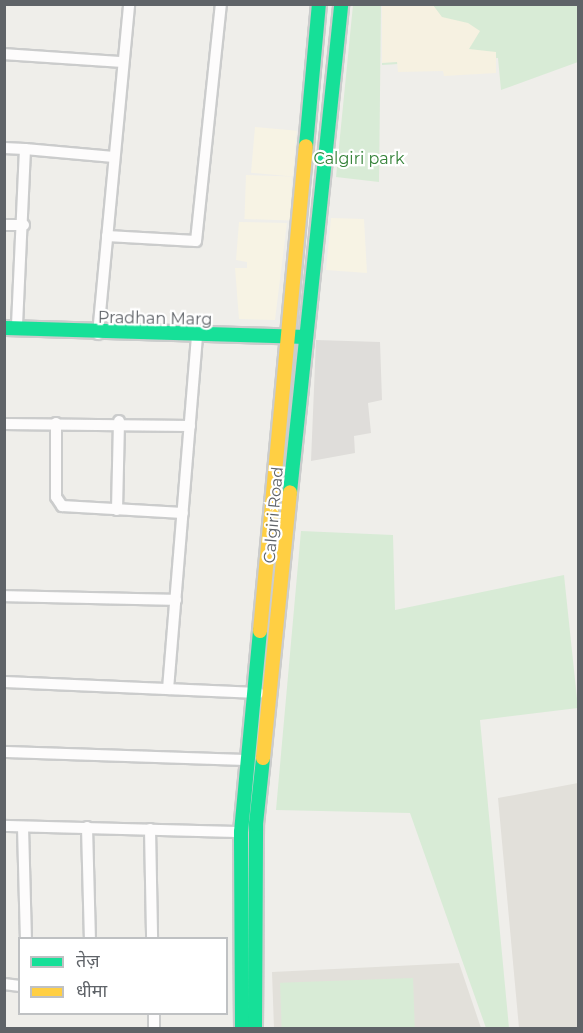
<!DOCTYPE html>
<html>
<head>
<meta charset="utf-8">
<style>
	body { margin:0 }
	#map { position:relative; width:583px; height:1033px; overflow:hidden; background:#efeeea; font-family:Montserrat,"Noto Sans Devanagari",sans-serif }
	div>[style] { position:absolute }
	.commercial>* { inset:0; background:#f7f3e4; transform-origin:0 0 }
	.industrial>* { inset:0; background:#dfddda }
	.education>* { inset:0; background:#e2e0da }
	.green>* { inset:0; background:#d8ebd6; transform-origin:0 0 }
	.sand>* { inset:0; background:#f6f1e1 }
	.roads { filter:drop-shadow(2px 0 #cbcccc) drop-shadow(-2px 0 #cbcccc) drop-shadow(0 2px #cbcccc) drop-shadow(0 -2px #cbcccc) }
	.street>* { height:10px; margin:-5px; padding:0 5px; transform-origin:5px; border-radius:5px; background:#fdfcfc }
	.fast>* { height:14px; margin:-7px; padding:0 7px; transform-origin:7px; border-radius:7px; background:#16e098 }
	.slow>* { height:14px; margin:-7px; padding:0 7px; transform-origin:7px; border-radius:7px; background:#ffcf43 }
	span { translate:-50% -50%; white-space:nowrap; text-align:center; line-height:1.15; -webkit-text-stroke:4.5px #fff; paint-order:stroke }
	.park-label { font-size:16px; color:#348238 }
	.street-label { font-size:16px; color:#5f6368 }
	.frame { position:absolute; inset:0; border:6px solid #5f6368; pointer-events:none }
	.legend { position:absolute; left:18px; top:937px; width:210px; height:78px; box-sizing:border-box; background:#fff; border:2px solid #bfc1c3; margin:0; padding:8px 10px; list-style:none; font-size:18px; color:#5f6368 }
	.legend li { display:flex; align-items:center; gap:12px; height:30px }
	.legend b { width:30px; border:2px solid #bfc1c3 }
</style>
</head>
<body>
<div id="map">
	<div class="commercial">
		<div style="left:255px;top:127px;width:42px;height:46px;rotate:5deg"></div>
		<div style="left:246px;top:175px;width:46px;height:44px;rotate:2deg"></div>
		<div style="clip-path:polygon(331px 218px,364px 219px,367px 273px,326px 270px)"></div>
		<div style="clip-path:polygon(239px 222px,287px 223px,275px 320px,239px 319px,235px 268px,247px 268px,247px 262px,236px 260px)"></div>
	</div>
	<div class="industrial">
		<div style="clip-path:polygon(316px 340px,380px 342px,382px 400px,368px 403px,371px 433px,354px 436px,355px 453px,311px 461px)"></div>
	</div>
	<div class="education">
		<div style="clip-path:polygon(578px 783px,578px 1028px,519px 1028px,498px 798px)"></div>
		<div style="clip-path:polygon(459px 963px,481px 1028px,274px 1028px,272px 972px)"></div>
	</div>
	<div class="green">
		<div style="clip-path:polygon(353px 5px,381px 5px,379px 182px,336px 177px)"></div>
		<div style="clip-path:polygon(382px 5px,578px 5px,578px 62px,501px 90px,498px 58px,382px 65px)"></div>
		<div style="clip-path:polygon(301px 531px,393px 535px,395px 610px,564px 575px,578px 708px,480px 720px,509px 1028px,486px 1028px,410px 813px,276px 810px)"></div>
		<div style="left:413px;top:978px;width:50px;height:133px;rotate:88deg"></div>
	</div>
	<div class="sand">
		<div style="clip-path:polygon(382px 5px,433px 5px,442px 17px,468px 23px,480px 31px,469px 49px,496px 52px,496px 73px,444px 76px,443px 71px,398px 72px,397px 62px,382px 63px)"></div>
	</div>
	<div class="roads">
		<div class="street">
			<div style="left:4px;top:54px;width:118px;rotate:3.9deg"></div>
			<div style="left:4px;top:148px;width:21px;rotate:3deg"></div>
			<div style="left:25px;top:149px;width:179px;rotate:92.6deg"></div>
			<div style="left:25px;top:149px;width:89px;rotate:5.1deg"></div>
			<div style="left:4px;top:225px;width:20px"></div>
			<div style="left:107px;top:236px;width:89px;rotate:3.2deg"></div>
			<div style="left:196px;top:241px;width:238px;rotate:-84deg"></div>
			<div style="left:98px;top:334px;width:331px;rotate:-84.6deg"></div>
			<div style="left:56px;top:423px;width:74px;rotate:90deg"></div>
			<div style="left:56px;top:497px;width:11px;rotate:56deg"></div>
			<div style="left:62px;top:506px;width:121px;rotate:3.3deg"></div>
			<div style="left:4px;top:424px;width:186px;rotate:0.6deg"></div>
			<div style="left:117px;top:510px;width:89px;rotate:-88.7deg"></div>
			<div style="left:4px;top:596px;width:172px;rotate:1.3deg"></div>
			<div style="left:4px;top:682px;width:255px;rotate:2.5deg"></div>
			<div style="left:168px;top:689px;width:354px;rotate:-85.3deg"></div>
			<div style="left:4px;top:752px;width:244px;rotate:1.9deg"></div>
			<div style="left:4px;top:826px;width:237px;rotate:1.5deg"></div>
			<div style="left:23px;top:827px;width:111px;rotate:88.5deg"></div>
			<div style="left:87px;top:827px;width:111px;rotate:88.5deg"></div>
			<div style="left:150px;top:829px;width:109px;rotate:88.9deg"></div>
			<div style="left:4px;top:984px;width:16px;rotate:7deg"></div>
			<div style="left:154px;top:1014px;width:14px;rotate:90deg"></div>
		</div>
		<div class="fast">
			<div style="left:306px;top:146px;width:143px;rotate:-84.8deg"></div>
			<div style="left:4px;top:328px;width:296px;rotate:1.7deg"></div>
			<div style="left:290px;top:492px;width:491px;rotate:-84deg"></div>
			<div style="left:242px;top:1028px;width:196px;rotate:-90.3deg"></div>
			<div style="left:241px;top:832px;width:202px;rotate:-84.6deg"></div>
			<div style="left:255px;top:1028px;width:204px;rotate:-89.7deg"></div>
			<div style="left:256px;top:824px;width:66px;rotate:-83.9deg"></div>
		</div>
		<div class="slow">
			<div style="left:260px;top:631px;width:487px;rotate:-84.6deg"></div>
			<div style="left:263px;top:758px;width:267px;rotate:-84.2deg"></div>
		</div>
	</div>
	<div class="park-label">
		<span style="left:359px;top:159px">Calgiri park</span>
	</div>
	<div class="street-label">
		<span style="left:155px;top:319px;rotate:1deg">Pradhan Marg</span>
		<span style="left:274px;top:515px;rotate:-85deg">Calgiri Road</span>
	</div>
	<div class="frame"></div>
	<ul class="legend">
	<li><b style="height:8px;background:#16e098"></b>तेज़</li>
	<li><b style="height:8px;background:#ffcf43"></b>धीमा</li>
	</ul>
</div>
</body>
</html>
